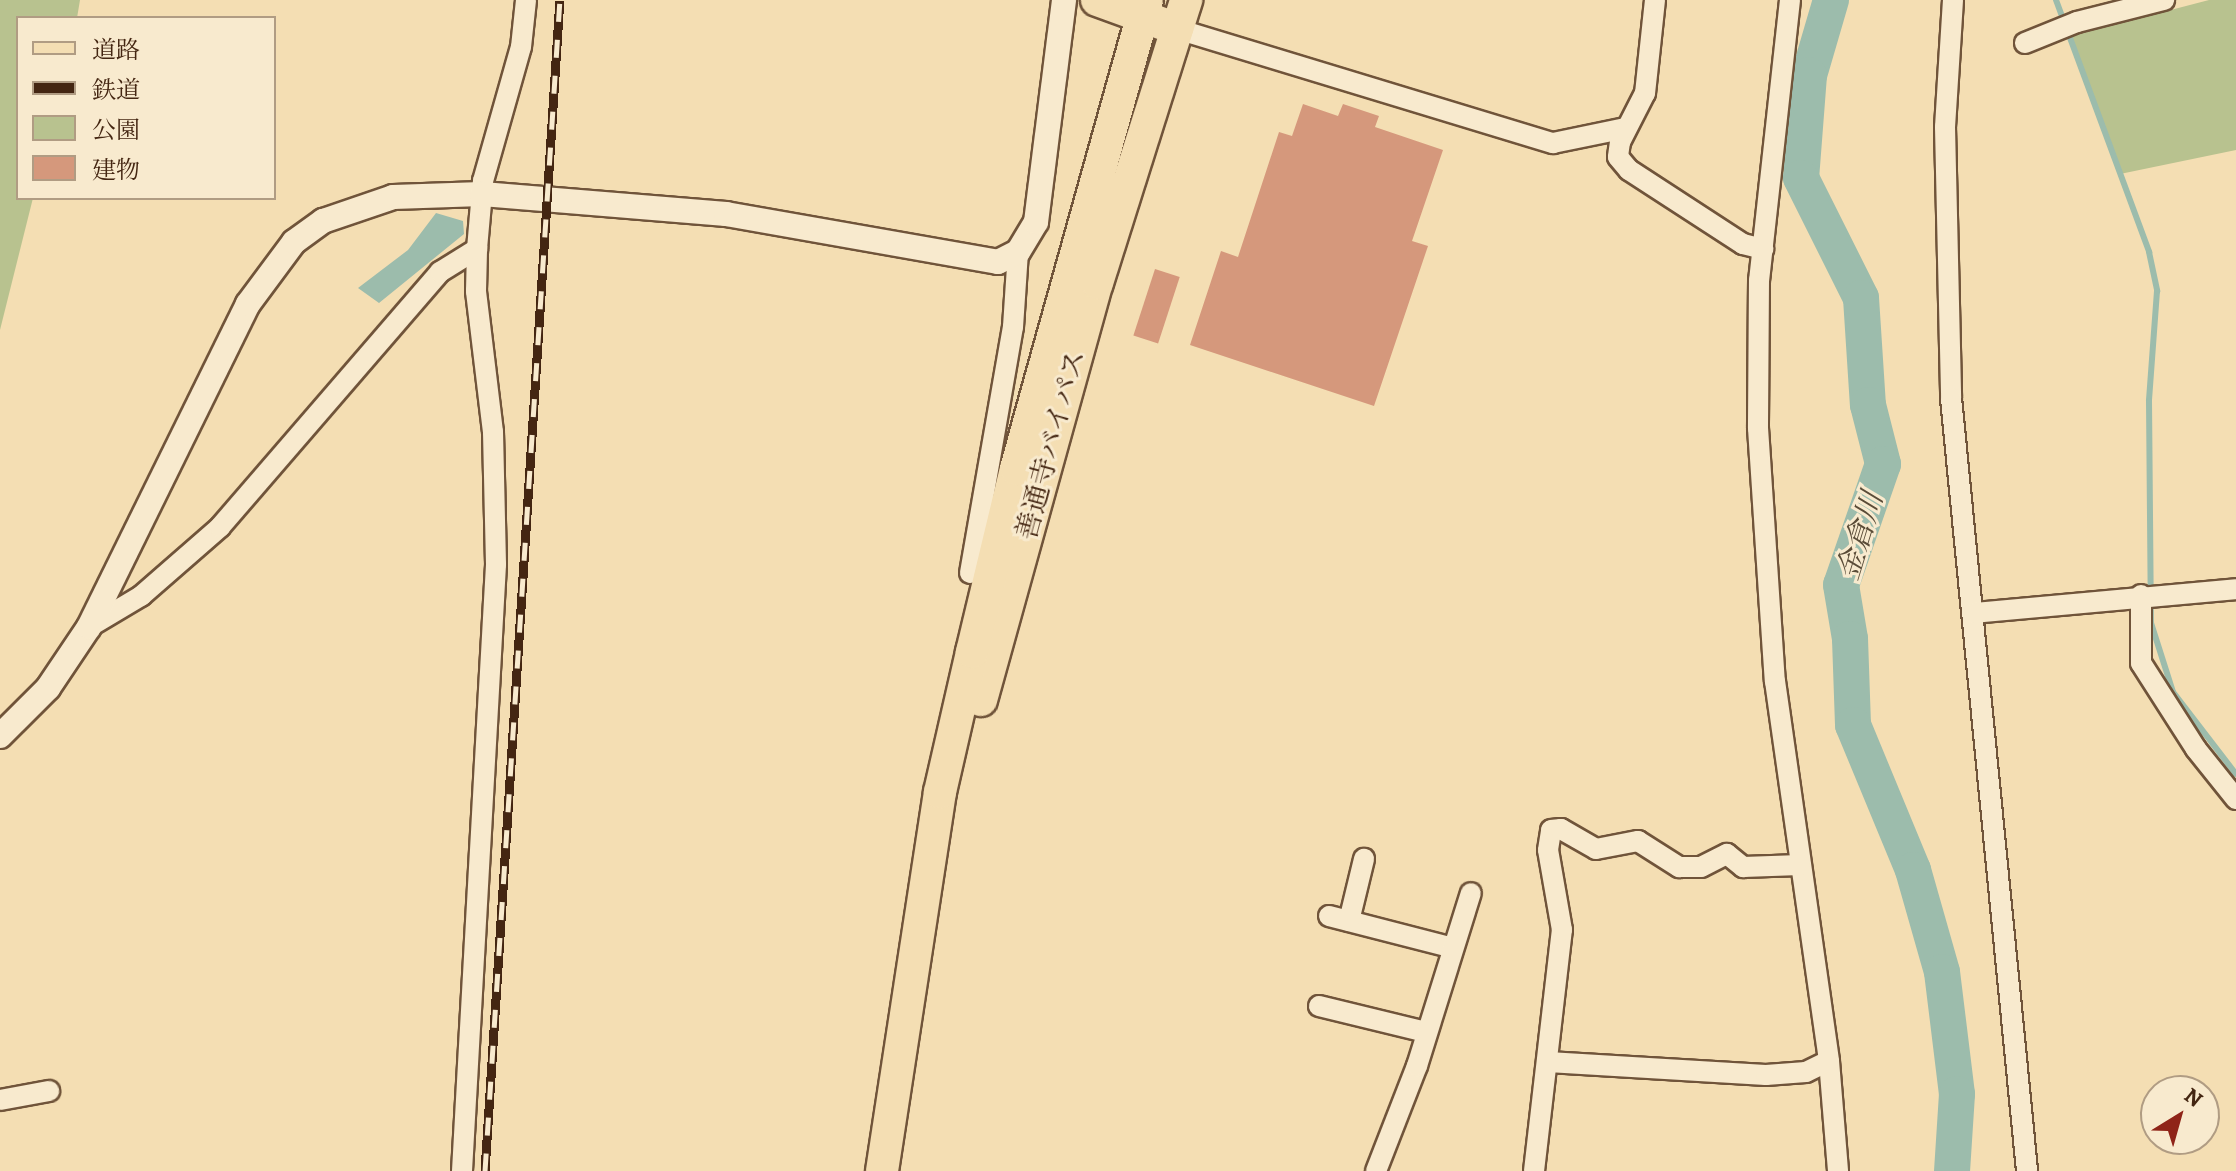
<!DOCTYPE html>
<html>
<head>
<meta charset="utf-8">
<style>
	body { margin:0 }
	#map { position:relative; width:2236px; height:1171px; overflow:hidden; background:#f4deb3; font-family:Alegreya,"Noto Serif JP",serif }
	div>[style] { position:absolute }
	.green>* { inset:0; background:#b8c28f }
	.water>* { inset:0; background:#9cbcac }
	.stream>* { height:6px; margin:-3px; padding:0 3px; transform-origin:3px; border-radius:3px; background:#9cbcac }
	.river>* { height:36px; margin:-18px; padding:0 18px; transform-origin:18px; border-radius:18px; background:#9cbcac }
	.building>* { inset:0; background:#d5987c; transform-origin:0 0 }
	.roads { filter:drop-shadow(2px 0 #70543a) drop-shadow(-2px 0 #70543a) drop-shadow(0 2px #70543a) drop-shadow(0 -2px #70543a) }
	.minor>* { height:20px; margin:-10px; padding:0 10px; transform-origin:10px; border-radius:10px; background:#f8eace }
	.tertiary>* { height:24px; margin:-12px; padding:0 12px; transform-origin:12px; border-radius:12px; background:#f8eace }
	.primary>* { height:32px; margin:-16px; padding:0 16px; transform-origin:16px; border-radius:16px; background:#f4deb3 }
	.trunk>* { height:32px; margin:-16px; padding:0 16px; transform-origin:16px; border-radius:16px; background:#f4deb3 }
	.rail>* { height:9px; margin-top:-4.5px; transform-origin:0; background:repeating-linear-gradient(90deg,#f8eace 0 18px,#442612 0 36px); box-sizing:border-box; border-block:2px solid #442612 }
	span { translate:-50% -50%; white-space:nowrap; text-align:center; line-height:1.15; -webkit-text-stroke:6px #f8eace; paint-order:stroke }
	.street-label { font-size:28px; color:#442612 }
	.water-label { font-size:30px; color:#5a4c38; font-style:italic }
	.legend { position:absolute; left:16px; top:16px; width:260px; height:184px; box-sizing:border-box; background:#f8eace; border:2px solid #b09c83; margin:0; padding:10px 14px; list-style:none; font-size:24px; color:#442612 }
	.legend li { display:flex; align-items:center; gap:16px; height:40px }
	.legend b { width:40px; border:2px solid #b09c83 }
	.north { position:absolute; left:2140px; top:1075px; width:80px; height:80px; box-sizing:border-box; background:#f8eace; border:2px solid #b09c83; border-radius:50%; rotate:37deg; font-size:22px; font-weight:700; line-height:32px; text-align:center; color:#442612 }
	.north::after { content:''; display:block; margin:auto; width:28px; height:36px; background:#8f2418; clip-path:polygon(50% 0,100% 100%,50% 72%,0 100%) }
</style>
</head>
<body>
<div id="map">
	<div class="green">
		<div style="clip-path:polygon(0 0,80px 0,77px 18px,18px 18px,18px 198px,33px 198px,0 330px)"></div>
		<div style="clip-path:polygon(2209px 0,2236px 0,2236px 150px,2120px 174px,2071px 36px)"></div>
	</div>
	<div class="water">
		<div style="clip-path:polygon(436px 213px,463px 221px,464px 234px,379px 303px,358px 288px,408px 250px)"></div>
	</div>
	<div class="stream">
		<div style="left:2056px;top:0;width:269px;rotate:69.7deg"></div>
		<div style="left:2149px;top:252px;width:40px;rotate:78deg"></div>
		<div style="left:2157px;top:291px;width:110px;rotate:94.2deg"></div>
		<div style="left:2149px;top:401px;width:222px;rotate:89.5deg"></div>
		<div style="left:2151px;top:623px;width:72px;rotate:72.3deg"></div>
		<div style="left:2173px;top:692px;width:103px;rotate:52.5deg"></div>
	</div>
	<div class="river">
		<div style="left:1831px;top:0;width:78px;rotate:106.3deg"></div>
		<div style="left:1809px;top:75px;width:103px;rotate:94.4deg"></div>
		<div style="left:1801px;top:178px;width:134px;rotate:63.4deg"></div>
		<div style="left:1861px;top:298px;width:107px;rotate:86.3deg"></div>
		<div style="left:1868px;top:405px;width:61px;rotate:75.7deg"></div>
		<div style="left:1883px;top:464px;width:128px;rotate:109.1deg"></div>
		<div style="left:1841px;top:585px;width:55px;rotate:80.5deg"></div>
		<div style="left:1850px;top:639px;width:86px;rotate:88deg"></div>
		<div style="left:1853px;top:725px;width:157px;rotate:67.5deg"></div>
		<div style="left:1913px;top:870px;width:106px;rotate:74.1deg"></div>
		<div style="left:1942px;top:972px;width:123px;rotate:83deg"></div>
		<div style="left:1957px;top:1094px;width:77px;rotate:93.7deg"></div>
	</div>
	<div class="building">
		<div style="clip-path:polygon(1303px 104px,1338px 116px,1343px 104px,1379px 116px,1375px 127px,1443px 150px,1412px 241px,1428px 246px,1374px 406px,1190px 345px,1221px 251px,1238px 257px,1279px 132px,1292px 136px)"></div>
		<div style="left:1155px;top:269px;width:26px;height:70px;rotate:18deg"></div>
	</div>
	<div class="roads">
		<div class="minor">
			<div style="left:1655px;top:0;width:94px;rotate:96.1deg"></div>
			<div style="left:1645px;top:93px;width:55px;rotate:117deg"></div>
			<div style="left:1620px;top:142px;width:15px;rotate:98deg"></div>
			<div style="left:1618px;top:157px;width:17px;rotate:50deg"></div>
			<div style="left:1629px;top:170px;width:136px;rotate:33deg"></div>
			<div style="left:1743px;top:244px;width:21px;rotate:14deg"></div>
			<div style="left:1790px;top:0;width:282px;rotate:96.3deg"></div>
			<div style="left:1759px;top:280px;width:148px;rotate:90.4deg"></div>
			<div style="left:1758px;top:428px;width:254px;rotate:86.2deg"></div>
			<div style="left:1775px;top:681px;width:384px;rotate:81.9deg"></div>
			<div style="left:1829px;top:1061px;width:110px;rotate:85.3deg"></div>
			<div style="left:1953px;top:0;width:127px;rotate:93.6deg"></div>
			<div style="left:1945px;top:127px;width:271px;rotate:88.7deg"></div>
			<div style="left:1951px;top:398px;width:777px;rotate:84.38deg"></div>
			<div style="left:1177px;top:29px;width:393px;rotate:16.9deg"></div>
			<div style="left:1553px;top:143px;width:75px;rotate:-11.6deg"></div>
			<div style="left:2025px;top:43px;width:56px;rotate:-22deg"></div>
			<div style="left:2077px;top:22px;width:90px;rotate:-14.2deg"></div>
			<div style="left:970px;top:573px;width:250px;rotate:-80.1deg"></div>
			<div style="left:1013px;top:327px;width:75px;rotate:-86.2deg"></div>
			<div style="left:2141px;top:595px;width:68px;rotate:90deg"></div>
			<div style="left:2141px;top:663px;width:102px;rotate:57.4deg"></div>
			<div style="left:2196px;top:749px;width:64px;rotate:51.3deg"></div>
			<div style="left:1974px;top:613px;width:263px;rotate:-5.2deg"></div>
			<div style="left:89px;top:627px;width:61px;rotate:-30.8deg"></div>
			<div style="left:141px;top:596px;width:105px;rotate:-41.1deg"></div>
			<div style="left:220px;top:527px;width:337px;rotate:-49.2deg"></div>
			<div style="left:440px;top:272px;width:44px;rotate:-31.9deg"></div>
			<div style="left:1329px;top:916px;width:125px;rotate:14.4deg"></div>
			<div style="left:1349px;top:921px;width:64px;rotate:-76.4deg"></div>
			<div style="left:1319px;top:1006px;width:110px;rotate:13.7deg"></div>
			<div style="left:1548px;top:1062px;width:218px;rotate:3.4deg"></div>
			<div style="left:1766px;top:1075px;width:40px;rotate:-4.3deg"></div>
			<div style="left:1806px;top:1072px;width:25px;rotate:-26deg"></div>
			<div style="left:0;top:1100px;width:50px;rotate:-10.4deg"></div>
			<div style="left:462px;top:1171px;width:608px;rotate:-86.79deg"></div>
			<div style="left:496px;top:564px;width:132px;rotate:-91.3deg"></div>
			<div style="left:493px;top:432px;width:142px;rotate:-96.9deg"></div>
			<div style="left:476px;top:291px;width:42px;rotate:-88.6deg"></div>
			<div style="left:477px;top:249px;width:68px;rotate:-85deg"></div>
			<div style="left:483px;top:181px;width:139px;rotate:-74.2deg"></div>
			<div style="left:521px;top:47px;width:47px;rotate:-83.9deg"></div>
			<div style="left:1376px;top:1171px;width:113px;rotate:-68.7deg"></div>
			<div style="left:1417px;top:1066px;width:181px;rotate:-72.7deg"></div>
			<div style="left:1534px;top:1171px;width:243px;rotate:-83.4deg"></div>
			<div style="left:1562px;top:930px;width:81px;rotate:-99.9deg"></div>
			<div style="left:1548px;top:850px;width:20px;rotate:-81deg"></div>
			<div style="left:1551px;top:830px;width:10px;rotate:-6deg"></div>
			<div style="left:1561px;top:829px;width:40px;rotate:29.7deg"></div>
			<div style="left:1596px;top:849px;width:43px;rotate:-10.8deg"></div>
			<div style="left:1638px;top:841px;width:49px;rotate:32.4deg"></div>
			<div style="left:1679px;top:867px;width:22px"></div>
			<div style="left:1701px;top:867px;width:29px;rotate:-27deg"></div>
			<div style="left:1727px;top:854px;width:21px;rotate:39deg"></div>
			<div style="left:1743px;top:867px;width:57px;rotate:-2deg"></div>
		</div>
		<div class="tertiary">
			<div style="left:0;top:736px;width:68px;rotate:-45deg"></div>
			<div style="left:48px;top:688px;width:73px;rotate:-56.1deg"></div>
			<div style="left:89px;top:627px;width:360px;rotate:-63.8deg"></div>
			<div style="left:248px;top:304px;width:77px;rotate:-53.4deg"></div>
			<div style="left:294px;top:242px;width:36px;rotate:-36deg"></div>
			<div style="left:323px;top:221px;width:74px;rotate:-18.9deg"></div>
			<div style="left:393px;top:197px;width:89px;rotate:-1.9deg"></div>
			<div style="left:482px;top:194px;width:245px;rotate:4.7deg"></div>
			<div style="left:726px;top:214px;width:276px;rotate:10deg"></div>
			<div style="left:998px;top:262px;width:22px;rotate:-27deg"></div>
			<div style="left:1018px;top:252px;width:35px;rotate:-59deg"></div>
			<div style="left:1036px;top:222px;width:224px;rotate:-82.8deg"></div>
		</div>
		<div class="primary">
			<div style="left:1097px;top:0;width:85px;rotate:19.9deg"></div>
		</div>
		<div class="trunk">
			<div style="left:981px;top:700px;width:433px;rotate:-74.5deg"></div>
			<div style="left:1097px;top:283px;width:297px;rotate:-72.5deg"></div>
			<div style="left:882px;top:1171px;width:383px;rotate:-81.3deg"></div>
			<div style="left:940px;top:792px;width:144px;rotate:-77.1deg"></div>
			<div style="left:972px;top:652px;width:188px;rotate:-76.5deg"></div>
			<div style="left:1016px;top:469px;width:487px;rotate:-74.4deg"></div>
		</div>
	</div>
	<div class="rail">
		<div style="left:485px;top:1171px;width:1173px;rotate:-86.34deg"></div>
	</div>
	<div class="street-label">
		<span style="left:1051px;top:445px;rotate:-75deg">善通寺バイパス</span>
	</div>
	<div class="water-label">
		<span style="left:1860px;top:536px;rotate:-73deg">金倉川</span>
	</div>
	<ul class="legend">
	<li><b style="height:10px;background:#f4deb3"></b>道路</li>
	<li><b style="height:10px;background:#442612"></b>鉄道</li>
	<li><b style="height:22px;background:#b8c28f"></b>公園</li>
	<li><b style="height:22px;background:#d5987c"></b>建物</li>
	</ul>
	<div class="north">N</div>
</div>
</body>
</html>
